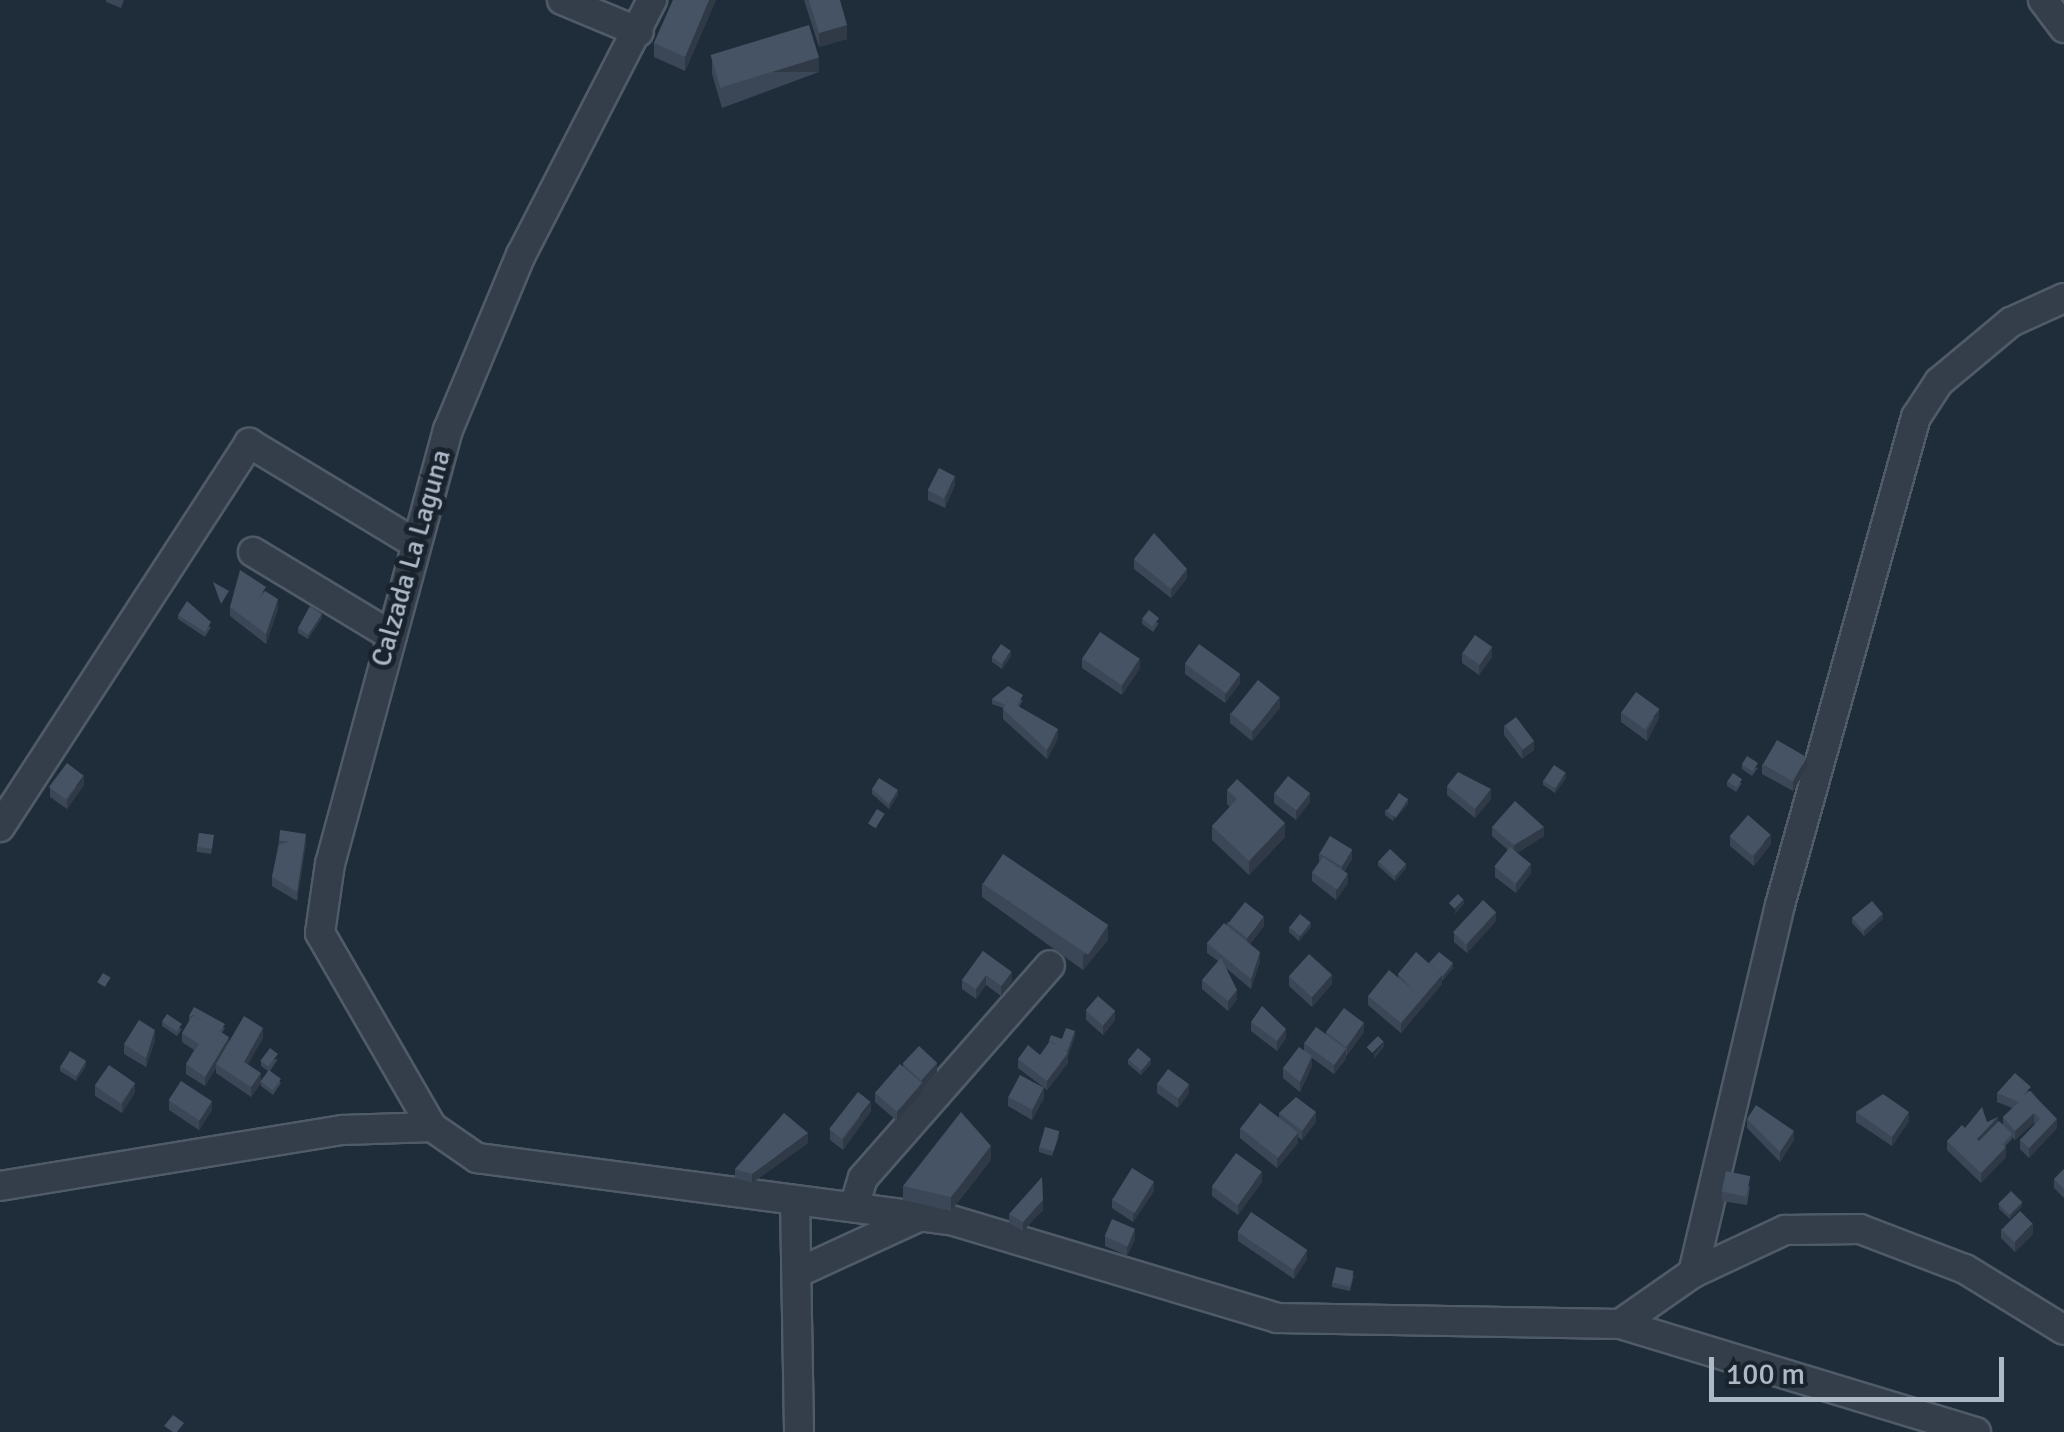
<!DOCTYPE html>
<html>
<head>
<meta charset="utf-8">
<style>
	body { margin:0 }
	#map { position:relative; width:2064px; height:1432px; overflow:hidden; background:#1f2c3a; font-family:Signika,sans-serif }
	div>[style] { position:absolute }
	.roads { filter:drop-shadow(2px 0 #505b68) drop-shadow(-2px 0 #505b68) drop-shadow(0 2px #505b68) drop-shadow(0 -2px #505b68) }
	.minor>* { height:28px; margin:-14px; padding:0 14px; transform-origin:14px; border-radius:14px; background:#333e4a }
	.wall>* { inset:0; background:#3b4756; transform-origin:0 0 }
	.shaded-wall>* { inset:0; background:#303a46; transform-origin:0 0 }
	.building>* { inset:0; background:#455364; transform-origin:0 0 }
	span { translate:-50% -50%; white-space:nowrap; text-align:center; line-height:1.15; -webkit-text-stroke:10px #19232e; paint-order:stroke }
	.street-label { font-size:28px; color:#adb8c7 }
	.scale { position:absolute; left:1709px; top:1357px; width:295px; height:45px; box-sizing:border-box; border:5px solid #adb8c7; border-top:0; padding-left:12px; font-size:30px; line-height:35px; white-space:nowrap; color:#adb8c7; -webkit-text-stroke:8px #19232e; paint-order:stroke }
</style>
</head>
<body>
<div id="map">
	<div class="roads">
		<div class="minor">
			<div style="left:562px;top:0;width:83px;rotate:22.6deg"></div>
			<div style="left:2043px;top:0;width:35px;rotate:53deg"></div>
			<div style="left:253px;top:552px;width:162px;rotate:31.1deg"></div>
			<div style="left:0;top:827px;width:458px;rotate:-57deg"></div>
			<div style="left:249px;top:443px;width:194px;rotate:31.1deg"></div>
			<div style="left:432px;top:1127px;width:224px;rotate:-120deg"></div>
			<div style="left:320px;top:933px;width:70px;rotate:-81.8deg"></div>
			<div style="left:330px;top:864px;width:450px;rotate:-74.8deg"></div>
			<div style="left:448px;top:430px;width:190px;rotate:-67.4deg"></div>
			<div style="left:521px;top:255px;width:287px;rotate:-62.8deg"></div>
			<div style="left:0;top:1186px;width:348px;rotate:-9.3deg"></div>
			<div style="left:343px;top:1130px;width:89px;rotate:-1.9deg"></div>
			<div style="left:432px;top:1127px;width:55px;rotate:34.6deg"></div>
			<div style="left:477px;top:1158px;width:478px;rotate:7.5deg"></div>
			<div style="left:951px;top:1220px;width:340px;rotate:16.7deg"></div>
			<div style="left:1277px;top:1318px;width:343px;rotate:1deg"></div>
			<div style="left:1620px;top:1324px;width:372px;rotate:16.9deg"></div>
			<div style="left:795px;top:1201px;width:231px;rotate:89deg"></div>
			<div style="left:854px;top:1207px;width:30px;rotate:-73deg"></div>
			<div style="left:863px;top:1178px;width:283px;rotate:-48.7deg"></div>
			<div style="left:797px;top:1273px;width:136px;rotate:-24.7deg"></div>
			<div style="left:1693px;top:1273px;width:378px;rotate:-76.7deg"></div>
			<div style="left:1780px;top:905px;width:507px;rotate:-74.43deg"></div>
			<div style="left:1916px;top:417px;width:42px;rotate:-56.7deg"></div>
			<div style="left:1939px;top:382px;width:94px;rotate:-39.8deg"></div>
			<div style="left:2011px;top:322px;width:58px;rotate:-24.4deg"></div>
			<div style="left:1620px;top:1324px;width:89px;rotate:-34.9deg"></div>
			<div style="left:1693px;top:1273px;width:102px;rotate:-25.1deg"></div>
			<div style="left:1785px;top:1230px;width:75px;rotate:-0.8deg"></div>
			<div style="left:1860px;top:1229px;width:112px;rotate:20.9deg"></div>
			<div style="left:1965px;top:1269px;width:116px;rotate:31.6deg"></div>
		</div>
	</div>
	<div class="wall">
		<div style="clip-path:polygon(106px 0,124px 0,121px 8px,106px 2px)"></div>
		<div style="clip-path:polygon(673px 0,716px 0,685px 71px,654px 57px,654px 43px)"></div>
		<div style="clip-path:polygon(804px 0,840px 0,847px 39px,819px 47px)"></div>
		<div style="clip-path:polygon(712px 60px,819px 72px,722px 108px,712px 74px)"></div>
		<div style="clip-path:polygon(955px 485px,945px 508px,928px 500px,928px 490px)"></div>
		<div style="clip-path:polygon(1134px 559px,1187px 578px,1171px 598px,1134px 569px)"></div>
		<div style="clip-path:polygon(266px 591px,278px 609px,266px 644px,230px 616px,230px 607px)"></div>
		<div style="clip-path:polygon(178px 615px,211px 627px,205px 637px,178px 619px)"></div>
		<div style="clip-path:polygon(322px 618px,308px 639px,298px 633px,298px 628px)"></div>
		<div style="clip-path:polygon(1142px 619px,1159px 623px,1153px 632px,1142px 624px)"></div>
		<div style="clip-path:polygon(1462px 653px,1492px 657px,1479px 675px,1462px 663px)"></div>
		<div style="clip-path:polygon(1011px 656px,1002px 669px,992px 662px,992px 657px)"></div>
		<div style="clip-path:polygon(1082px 658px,1140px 668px,1122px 695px,1082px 668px)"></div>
		<div style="clip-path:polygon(1185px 664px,1240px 683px,1225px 703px,1185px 674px)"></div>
		<div style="clip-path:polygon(992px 699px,1023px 700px,1019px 707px,1058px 738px,1047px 759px,1003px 719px,1003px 708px,992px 704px)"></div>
		<div style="clip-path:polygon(1280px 708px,1252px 741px,1230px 723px,1230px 713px)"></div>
		<div style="clip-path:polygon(1621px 712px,1659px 718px,1647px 741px,1621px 722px)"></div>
		<div style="clip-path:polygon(1504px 725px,1534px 750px,1522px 759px,1504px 735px)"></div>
		<div style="clip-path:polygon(1762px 764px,1807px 767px,1793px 791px,1762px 774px)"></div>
		<div style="clip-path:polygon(1742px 765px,1758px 768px,1752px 776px,1742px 769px)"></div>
		<div style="clip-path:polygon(1566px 778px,1555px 793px,1543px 785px,1543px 780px)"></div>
		<div style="clip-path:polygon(1727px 781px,1742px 783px,1736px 792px,1727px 786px)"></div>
		<div style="clip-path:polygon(84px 785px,67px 809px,50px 797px,50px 788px)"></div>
		<div style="clip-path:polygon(1447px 786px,1491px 799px,1475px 818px,1447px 795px)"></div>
		<div style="clip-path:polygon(872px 789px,898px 795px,889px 809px,872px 794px)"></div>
		<div style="clip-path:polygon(1227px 790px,1285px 837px,1249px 875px,1212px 840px,1212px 826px,1230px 807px,1227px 804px)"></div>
		<div style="clip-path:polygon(1274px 793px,1310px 802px,1296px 820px,1274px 803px)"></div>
		<div style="clip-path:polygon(1408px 804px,1393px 821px,1385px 815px,1385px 810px)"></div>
		<div style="clip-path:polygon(1492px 827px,1544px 836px,1517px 853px,1531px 873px,1516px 893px,1495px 877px,1495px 867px,1508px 850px,1492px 836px)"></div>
		<div style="left:199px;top:833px;width:15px;height:19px;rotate:8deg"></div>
		<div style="clip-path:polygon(1730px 836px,1771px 844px,1754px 866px,1730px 846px)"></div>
		<div style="clip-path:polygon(279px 841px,306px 843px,297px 901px,272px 886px,272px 877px)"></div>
		<div style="clip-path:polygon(1319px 853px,1352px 859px,1344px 871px,1348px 883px,1336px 900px,1312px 881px,1312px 872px,1319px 862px)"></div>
		<div style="clip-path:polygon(1378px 861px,1406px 868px,1395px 881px,1378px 866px)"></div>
		<div style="clip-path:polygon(982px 883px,1108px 940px,1083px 970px,982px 897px)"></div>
		<div style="clip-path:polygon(1852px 918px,1883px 919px,1864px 936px,1852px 923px)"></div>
		<div style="clip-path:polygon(1496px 921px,1467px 953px,1454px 942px,1454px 933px)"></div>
		<div style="clip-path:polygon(1227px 922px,1264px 926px,1250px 944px,1260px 961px,1251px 989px,1226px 968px,1237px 999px,1228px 1011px,1202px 989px,1202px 980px,1218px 961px,1207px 953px,1207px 943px,1227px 926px)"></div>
		<div style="clip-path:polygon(1289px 927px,1311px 927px,1299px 941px,1289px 932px)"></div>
		<div style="clip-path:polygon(983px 951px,1012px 981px,1001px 996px,986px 985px,976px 999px,962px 989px,962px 980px)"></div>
		<div style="clip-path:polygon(1429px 963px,1453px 968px,1442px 980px,1442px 984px,1401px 1033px,1368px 1005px,1368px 996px,1398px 977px,1398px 974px)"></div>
		<div style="clip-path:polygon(1289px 976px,1332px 984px,1312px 1007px,1289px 986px)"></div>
		<div style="clip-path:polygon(1086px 1011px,1115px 1020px,1103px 1035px,1086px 1020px)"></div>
		<div style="clip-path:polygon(189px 1016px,225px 1028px,222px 1033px,229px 1042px,263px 1038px,248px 1064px,261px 1081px,268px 1071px,261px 1066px,261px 1061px,278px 1059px,270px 1071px,281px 1083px,273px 1095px,261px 1086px,261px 1083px,251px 1097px,216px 1073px,216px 1068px,205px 1086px,186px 1074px,186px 1064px,194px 1050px,182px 1042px,182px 1033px,189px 1021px)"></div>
		<div style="clip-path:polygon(162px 1022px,182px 1029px,177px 1036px,162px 1026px)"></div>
		<div style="clip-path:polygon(1251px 1022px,1286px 1038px,1277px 1051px,1251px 1031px)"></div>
		<div style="clip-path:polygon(1326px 1032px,1364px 1032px,1346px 1056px,1346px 1059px,1334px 1074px,1312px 1058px,1312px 1066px,1300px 1092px,1283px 1078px,1283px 1068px,1304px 1051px,1304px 1043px,1326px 1034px)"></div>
		<div style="clip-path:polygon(1075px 1036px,1068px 1056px,1068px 1063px,1047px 1090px,1018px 1068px,1018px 1059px,1040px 1055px,1062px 1039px)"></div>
		<div style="clip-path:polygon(155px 1040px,146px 1067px,124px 1054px,124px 1044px)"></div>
		<div style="clip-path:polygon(1128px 1059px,1151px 1064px,1141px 1075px,1128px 1064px)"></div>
		<div style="clip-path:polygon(903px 1064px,937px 1072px,897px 1121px,875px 1102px,875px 1093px,903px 1067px)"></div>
		<div style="clip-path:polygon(60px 1066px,86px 1066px,76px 1081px,60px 1071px)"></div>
		<div style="clip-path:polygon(1157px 1083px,1189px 1093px,1178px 1108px,1157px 1093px)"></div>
		<div style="clip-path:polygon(95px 1086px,135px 1092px,122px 1113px,95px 1096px)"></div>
		<div style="clip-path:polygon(2031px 1091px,2057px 1128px,2029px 1158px,2020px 1149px,2020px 1140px,2035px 1124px,2034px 1123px,2015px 1140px,2012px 1137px,2012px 1139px,2004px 1147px,2006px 1157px,1981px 1183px,1947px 1150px,1947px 1141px,1965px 1128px,1987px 1122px,1998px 1122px,2003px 1125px,2003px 1117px,2012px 1108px,1997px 1102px,1997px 1093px)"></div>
		<div style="clip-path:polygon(1008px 1097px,1044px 1098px,1032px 1120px,1008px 1106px)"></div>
		<div style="clip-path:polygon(169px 1101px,212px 1110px,199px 1130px,169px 1110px)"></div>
		<div style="clip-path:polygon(871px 1111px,843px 1150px,830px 1140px,830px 1130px)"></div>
		<div style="clip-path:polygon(1856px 1112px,1909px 1121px,1892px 1146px,1856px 1122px)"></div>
		<div style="clip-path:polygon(1279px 1113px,1316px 1122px,1302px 1140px,1298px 1137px,1298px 1143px,1277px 1168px,1240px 1138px,1240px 1128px,1279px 1118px)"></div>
		<div style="clip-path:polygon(1747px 1119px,1794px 1140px,1780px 1162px,1747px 1128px)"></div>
		<div style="clip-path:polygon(1059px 1136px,1052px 1156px,1039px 1152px,1039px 1147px)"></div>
		<div style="clip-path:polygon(808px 1143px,752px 1183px,735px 1178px,735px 1169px)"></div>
		<div style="clip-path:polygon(991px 1160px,951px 1211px,903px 1200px,903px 1186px)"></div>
		<div style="clip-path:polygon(2064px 1169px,2064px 1198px,2054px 1188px,2054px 1179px)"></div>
		<div style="clip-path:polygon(1262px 1182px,1238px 1215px,1212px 1196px,1212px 1186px)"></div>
		<div style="clip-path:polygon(1750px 1186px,1747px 1205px,1722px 1201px,1722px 1192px)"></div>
		<div style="clip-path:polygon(1154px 1191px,1133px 1222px,1112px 1208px,1112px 1199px)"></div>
		<div style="clip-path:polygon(1999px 1204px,2022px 1206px,2010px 1219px,1999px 1209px)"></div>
		<div style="clip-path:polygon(1043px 1210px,1023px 1231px,1009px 1223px,1009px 1214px)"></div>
		<div style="clip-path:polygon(2001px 1229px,2033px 1234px,2015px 1252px,2001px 1238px)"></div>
		<div style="clip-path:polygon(1238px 1232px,1307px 1259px,1294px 1279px,1238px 1241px)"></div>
		<div style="clip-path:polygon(1105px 1237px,1135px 1239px,1127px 1256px,1105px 1246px)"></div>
		<div style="clip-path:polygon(1354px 1275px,1350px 1291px,1332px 1287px,1332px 1282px)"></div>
	</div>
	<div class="shaded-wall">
		<div style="clip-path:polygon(709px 0,716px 0,685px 71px,685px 57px)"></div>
		<div style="clip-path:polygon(847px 25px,847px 39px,819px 47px,819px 33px)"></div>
		<div style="left:819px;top:58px;width:14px;height:103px;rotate:90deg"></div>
		<div style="clip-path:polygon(955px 476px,955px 485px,945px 508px,945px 498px)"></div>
		<div style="clip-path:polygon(1187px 569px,1187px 578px,1171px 598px,1171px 589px)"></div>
		<div style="clip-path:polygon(278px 599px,278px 609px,266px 644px,266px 634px)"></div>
		<div style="clip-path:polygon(322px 614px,322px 618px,308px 639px,308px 635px)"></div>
		<div style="clip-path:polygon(1492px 647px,1492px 657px,1479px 675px,1479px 665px)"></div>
		<div style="clip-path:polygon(1011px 651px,1011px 656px,1002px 669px,1002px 664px)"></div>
		<div style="clip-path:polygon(1140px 659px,1140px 668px,1122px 695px,1122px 685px)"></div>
		<div style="clip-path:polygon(1240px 674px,1240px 683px,1225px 703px,1225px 694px)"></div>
		<div style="clip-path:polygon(1280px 698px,1280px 708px,1252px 741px,1252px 731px)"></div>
		<div style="clip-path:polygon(1659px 709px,1659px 718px,1647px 741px,1647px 731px)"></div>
		<div style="clip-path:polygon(1058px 729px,1058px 738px,1047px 759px,1047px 750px)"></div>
		<div style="clip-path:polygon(1534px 741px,1534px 750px,1522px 759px,1522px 750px)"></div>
		<div style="clip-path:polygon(1807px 757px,1807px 767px,1793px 791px,1793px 782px)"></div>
		<div style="clip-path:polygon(1566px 773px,1566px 778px,1555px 793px,1555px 789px)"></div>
		<div style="clip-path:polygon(84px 776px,84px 785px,67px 809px,67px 800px)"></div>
		<div style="clip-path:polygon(1491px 789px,1491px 799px,1475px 818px,1475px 809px)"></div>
		<div style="clip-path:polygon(898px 790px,898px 795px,889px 809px,889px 804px)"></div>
		<div style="clip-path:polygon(1310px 793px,1310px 802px,1296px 820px,1296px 810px)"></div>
		<div style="clip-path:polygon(1408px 799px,1408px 804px,1393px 821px,1393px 816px)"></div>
		<div style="clip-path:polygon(1285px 823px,1285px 837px,1249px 875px,1249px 861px)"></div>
		<div style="clip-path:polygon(1544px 827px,1544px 836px,1514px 855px,1514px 845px)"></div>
		<div style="clip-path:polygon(306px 834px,306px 843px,297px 901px,297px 892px)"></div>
		<div style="clip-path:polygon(1771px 835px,1771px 844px,1754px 866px,1754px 856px)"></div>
		<div style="clip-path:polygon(1352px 849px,1352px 859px,1342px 876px,1342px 866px)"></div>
		<div style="clip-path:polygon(1406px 864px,1406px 868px,1395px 881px,1395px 876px)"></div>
		<div style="clip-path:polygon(1531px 864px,1531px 873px,1516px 893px,1516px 884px)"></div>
		<div style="clip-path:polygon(1348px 874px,1348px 883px,1336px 900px,1336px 890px)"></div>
		<div style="clip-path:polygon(1464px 900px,1464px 904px,1455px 914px,1455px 909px)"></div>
		<div style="clip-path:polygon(1496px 912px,1496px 921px,1467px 953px,1467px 944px)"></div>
		<div style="clip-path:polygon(1883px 914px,1883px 919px,1864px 936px,1864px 931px)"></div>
		<div style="clip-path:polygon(1264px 917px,1264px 926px,1247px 947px,1247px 938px)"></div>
		<div style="clip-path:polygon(1311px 923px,1311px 927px,1299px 941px,1299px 936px)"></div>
		<div style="clip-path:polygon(1108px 926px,1108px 940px,1083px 970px,1083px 956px)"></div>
		<div style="clip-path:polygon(1260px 952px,1260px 961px,1251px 989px,1251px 979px)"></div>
		<div style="clip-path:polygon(1453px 963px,1453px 968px,1443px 981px,1443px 976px)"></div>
		<div style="clip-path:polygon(1012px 972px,1012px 981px,1001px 996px,1001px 986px)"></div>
		<div style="clip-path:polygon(986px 975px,986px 985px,976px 999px,976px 989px)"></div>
		<div style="clip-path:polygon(1332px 975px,1332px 984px,1312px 1007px,1312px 997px)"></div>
		<div style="clip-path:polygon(1442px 975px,1442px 984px,1401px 1033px,1401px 1023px)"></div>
		<div style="clip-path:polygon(1237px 990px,1237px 999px,1228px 1011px,1228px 1001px)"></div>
		<div style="clip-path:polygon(1115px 1011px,1115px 1020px,1103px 1035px,1103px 1026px)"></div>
		<div style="clip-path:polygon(1364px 1023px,1364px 1032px,1347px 1056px,1347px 1047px)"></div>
		<div style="clip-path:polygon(263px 1028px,263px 1038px,244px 1071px,244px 1062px)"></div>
		<div style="clip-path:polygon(1286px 1029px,1286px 1038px,1277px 1051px,1277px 1041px)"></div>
		<div style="clip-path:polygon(155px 1030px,155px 1040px,146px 1067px,146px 1058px)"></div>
		<div style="clip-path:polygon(1075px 1031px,1075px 1036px,1068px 1056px,1068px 1063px,1047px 1090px,1047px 1081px,1067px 1052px)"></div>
		<div style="clip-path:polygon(229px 1037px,229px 1047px,216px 1064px,216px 1068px,205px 1086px,205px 1077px)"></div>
		<div style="clip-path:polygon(1384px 1042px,1384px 1047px,1374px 1059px,1374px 1054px)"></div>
		<div style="clip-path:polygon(1346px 1049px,1346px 1059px,1334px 1074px,1334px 1065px)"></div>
		<div style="clip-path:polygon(1312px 1056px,1312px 1066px,1300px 1092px,1300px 1082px)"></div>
		<div style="clip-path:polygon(1151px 1059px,1151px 1064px,1141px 1075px,1141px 1070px)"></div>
		<div style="clip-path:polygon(86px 1061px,86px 1066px,76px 1081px,76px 1077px)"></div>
		<div style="clip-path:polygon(937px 1063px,937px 1072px,922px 1090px,922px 1080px)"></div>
		<div style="clip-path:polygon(261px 1073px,261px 1082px,251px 1097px,251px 1087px)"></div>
		<div style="clip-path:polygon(135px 1083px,135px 1092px,122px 1113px,122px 1104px)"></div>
		<div style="clip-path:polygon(922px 1083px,922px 1093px,897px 1121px,897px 1112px)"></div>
		<div style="clip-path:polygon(1189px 1084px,1189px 1093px,1178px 1108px,1178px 1098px)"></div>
		<div style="clip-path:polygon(1044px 1088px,1044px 1098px,1032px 1120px,1032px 1110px)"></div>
		<div style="clip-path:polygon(212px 1101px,212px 1110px,199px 1130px,199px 1120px)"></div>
		<div style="clip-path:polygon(871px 1102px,871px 1111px,843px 1150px,843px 1140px)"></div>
		<div style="clip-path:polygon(1316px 1112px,1316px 1122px,1302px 1140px,1302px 1131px)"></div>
		<div style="clip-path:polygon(1909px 1112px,1909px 1121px,1892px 1146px,1892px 1137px)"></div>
		<div style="clip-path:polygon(2034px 1113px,2034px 1123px,2015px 1140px,2015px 1131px)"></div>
		<div style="clip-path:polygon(1998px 1117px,1998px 1122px,1977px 1144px,1977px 1139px)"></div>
		<div style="clip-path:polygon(2057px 1119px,2057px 1128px,2029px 1158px,2029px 1148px)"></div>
		<div style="clip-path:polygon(1794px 1131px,1794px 1140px,1780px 1162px,1780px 1152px)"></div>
		<div style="clip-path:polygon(808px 1133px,808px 1143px,752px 1183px,752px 1174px)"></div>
		<div style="clip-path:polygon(1298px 1133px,1298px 1143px,1277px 1168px,1277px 1159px)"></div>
		<div style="clip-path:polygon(991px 1146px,991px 1160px,951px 1211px,951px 1197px)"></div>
		<div style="clip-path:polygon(2006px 1147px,2006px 1157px,1981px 1183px,1981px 1173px)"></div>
		<div style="clip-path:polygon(1262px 1172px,1262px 1182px,1238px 1215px,1238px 1205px)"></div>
		<div style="clip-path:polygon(1154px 1182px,1154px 1191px,1133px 1222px,1133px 1213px)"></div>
		<div style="clip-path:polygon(1043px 1200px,1043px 1210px,1023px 1231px,1023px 1222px)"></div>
		<div style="clip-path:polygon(2022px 1202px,2022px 1206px,2010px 1219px,2010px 1214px)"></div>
		<div style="clip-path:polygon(2033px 1224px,2033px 1234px,2015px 1252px,2015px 1242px)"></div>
		<div style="clip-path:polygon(1135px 1229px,1135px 1239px,1127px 1256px,1127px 1247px)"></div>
		<div style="clip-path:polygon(1307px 1250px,1307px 1259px,1294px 1279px,1294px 1269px)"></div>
	</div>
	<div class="building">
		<div style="clip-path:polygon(673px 0,709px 0,685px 57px,654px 43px)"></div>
		<div style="clip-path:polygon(809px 0,840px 0,847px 25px,819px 33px)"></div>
		<div style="left:809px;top:25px;width:34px;height:103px;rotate:73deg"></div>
		<div style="left:939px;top:468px;width:18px;height:25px;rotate:27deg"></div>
		<div style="clip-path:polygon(1154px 533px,1187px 569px,1171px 589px,1134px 559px)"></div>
		<div style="clip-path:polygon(240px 570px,266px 587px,257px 601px,265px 591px,278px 599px,266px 634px,230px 607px)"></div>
		<div style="clip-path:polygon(213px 582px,229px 591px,221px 604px)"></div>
		<div style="clip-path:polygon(187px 601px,211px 622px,205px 632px,178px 615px)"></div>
		<div style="clip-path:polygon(310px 606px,322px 614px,308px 635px,298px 628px)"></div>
		<div style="left:1149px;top:610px;width:13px;height:11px;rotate:39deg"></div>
		<div style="left:1100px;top:632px;width:48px;height:32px;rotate:34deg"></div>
		<div style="left:1475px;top:635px;width:21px;height:22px;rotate:35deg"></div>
		<div style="left:1001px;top:644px;width:12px;height:16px;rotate:35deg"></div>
		<div style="left:1199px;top:644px;width:51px;height:24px;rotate:36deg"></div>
		<div style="left:1258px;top:680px;width:28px;height:43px;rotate:39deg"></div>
		<div style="clip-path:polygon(1008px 686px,1023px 695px,1017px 706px,1008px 700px,1005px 705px,992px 699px)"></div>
		<div style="left:1636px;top:692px;width:29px;height:25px;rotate:36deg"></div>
		<div style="clip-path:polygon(1008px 700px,1058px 729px,1047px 750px,1003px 709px)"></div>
		<div style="left:1516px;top:717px;width:30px;height:14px;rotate:53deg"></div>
		<div style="left:1777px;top:740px;width:34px;height:28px;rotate:30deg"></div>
		<div style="left:1747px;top:756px;width:13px;height:10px;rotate:32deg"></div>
		<div style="left:67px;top:763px;width:21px;height:30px;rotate:37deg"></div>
		<div style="left:1554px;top:765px;width:14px;height:19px;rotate:34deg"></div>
		<div style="clip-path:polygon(1458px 772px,1491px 789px,1475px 809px,1447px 786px)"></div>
		<div style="left:1733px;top:773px;width:11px;height:10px;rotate:34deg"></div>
		<div style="left:1288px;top:776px;width:28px;height:22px;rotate:38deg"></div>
		<div style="clip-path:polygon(879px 778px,898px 790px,889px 804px,872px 789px)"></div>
		<div style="clip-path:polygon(1237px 779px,1285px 823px,1249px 861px,1212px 826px,1237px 799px,1227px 790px)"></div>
		<div style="left:1399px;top:793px;width:11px;height:22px;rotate:34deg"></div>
		<div style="clip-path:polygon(1515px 801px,1544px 827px,1514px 845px,1492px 827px)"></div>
		<div style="left:877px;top:809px;width:9px;height:17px;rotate:32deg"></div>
		<div style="left:1748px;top:815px;width:30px;height:28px;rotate:41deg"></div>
		<div style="clip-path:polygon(280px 830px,306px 834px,297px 892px,272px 877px,279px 845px,289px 842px,279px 841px)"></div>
		<div style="left:199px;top:833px;width:15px;height:14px;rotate:8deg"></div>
		<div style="left:1330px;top:836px;width:26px;height:20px;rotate:31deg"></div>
		<div style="left:1510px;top:847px;width:27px;height:25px;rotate:39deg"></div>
		<div style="left:1390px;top:849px;width:22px;height:17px;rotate:43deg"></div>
		<div style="left:1003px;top:854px;width:127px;height:36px;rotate:34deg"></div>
		<div style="left:1323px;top:857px;width:30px;height:19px;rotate:34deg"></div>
		<div style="left:1458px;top:894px;width:8px;height:13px;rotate:45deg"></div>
		<div style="left:1483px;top:900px;width:18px;height:44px;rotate:43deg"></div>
		<div style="left:1872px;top:901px;width:17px;height:26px;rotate:50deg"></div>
		<div style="left:1245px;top:902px;width:24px;height:27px;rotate:38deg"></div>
		<div style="left:1300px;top:914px;width:14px;height:17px;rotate:39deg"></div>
		<div style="clip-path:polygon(1224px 923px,1260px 952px,1251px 979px,1207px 943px)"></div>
		<div style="clip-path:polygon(983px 951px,1012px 972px,1001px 986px,986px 975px,976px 989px,962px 980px)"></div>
		<div style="clip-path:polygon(1416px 952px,1442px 975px,1401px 1023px,1368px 996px,1389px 970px,1413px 990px,1398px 974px)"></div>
		<div style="clip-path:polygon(1439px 952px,1453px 963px,1443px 976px,1429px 963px)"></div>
		<div style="left:1309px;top:954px;width:31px;height:30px;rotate:42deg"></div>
		<div style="clip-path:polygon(1221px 958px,1237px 990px,1228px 1001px,1202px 980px)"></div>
		<div style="left:103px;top:973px;width:9px;height:11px;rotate:32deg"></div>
		<div style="left:1098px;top:996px;width:23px;height:19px;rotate:41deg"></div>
		<div style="clip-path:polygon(1262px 1006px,1286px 1029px,1277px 1041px,1251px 1022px)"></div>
		<div style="clip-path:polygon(194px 1007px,225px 1024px,220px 1032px,193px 1015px,191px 1017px,189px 1016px)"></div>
		<div style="left:1344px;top:1008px;width:25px;height:30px;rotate:37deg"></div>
		<div style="left:167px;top:1014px;width:18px;height:9px;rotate:34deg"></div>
		<div style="clip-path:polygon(193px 1015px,229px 1037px,205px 1077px,186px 1064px,199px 1044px,182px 1033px)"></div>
		<div style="clip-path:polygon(244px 1016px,263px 1028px,244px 1062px,261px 1073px,251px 1087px,216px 1064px)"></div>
		<div style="clip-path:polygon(139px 1020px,155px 1030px,146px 1058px,124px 1044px)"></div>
		<div style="left:1316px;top:1027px;width:37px;height:20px;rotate:36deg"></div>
		<div style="clip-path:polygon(1066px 1028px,1075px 1031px,1067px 1052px,1050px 1041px,1048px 1044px,1051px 1035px,1062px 1039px)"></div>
		<div style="left:1378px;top:1036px;width:8px;height:16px;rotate:45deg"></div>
		<div style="clip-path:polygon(1050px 1041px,1068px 1053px,1047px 1081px,1018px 1059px,1028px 1045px,1040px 1055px)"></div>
		<div style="left:919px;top:1046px;width:25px;height:24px;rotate:43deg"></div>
		<div style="clip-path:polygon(1299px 1047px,1312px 1056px,1300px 1082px,1283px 1068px)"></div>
		<div style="left:270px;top:1048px;width:10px;height:16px;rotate:37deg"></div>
		<div style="left:1138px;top:1048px;width:17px;height:15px;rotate:40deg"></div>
		<div style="left:70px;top:1051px;width:19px;height:18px;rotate:32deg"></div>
		<div style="left:900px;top:1064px;width:29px;height:38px;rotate:41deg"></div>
		<div style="left:109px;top:1065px;width:32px;height:25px;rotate:35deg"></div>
		<div style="left:1168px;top:1069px;width:26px;height:18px;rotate:36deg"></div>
		<div style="left:269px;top:1070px;width:15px;height:14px;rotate:37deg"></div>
		<div style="clip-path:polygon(2015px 1073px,2031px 1087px,2022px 1096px,2030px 1091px,2057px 1119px,2029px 1148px,2020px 1140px,2040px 1119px,2034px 1113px,2015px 1131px,2003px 1117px,2019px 1102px,1997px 1093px)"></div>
		<div style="left:1020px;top:1075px;width:27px;height:25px;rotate:28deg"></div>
		<div style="left:181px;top:1081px;width:37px;height:23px;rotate:33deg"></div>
		<div style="left:858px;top:1092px;width:16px;height:47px;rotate:38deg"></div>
		<div style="clip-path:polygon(1883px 1094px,1909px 1112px,1892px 1137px,1856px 1112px)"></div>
		<div style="clip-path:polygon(1296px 1097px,1316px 1112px,1302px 1131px,1279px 1113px)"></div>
		<div style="left:1260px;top:1103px;width:48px;height:32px;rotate:38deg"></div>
		<div style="clip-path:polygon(1756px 1105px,1794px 1131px,1780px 1152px,1747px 1119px)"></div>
		<div style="clip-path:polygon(1982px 1107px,1987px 1122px,1998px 1117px,1977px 1139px,1965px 1128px)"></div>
		<div style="clip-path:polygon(961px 1112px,991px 1146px,951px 1197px,903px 1186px)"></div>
		<div style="clip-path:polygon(784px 1113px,808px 1133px,752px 1174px,735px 1169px)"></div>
		<div style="clip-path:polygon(1999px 1121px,2012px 1134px,2002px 1145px,1986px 1134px)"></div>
		<div style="clip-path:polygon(1962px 1125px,1979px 1141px,1986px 1134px,2006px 1147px,1981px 1173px,1947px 1141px)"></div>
		<div style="left:1045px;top:1127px;width:15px;height:21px;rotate:16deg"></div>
		<div style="left:1236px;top:1153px;width:32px;height:41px;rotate:36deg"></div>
		<div style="left:1132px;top:1168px;width:26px;height:37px;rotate:32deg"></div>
		<div style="clip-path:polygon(2064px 1169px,2064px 1189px,2054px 1179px)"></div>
		<div style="left:1726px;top:1171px;width:25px;height:21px;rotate:12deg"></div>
		<div style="clip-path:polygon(1042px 1177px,1043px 1200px,1023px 1222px,1009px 1214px)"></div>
		<div style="left:2011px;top:1191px;width:16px;height:18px;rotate:45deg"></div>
		<div style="left:2020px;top:1211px;width:18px;height:26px;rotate:45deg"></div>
		<div style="left:1251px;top:1212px;width:68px;height:24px;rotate:34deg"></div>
		<div style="left:1112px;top:1219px;width:25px;height:19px;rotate:23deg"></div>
		<div style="left:1336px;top:1267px;width:18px;height:16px;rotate:13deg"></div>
		<div style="clip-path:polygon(173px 1415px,184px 1423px,177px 1432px,173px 1432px,164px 1426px)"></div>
	</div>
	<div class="street-label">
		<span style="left:411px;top:558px;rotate:-74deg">Calzada La Laguna</span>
	</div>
	<div class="scale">100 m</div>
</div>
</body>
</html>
